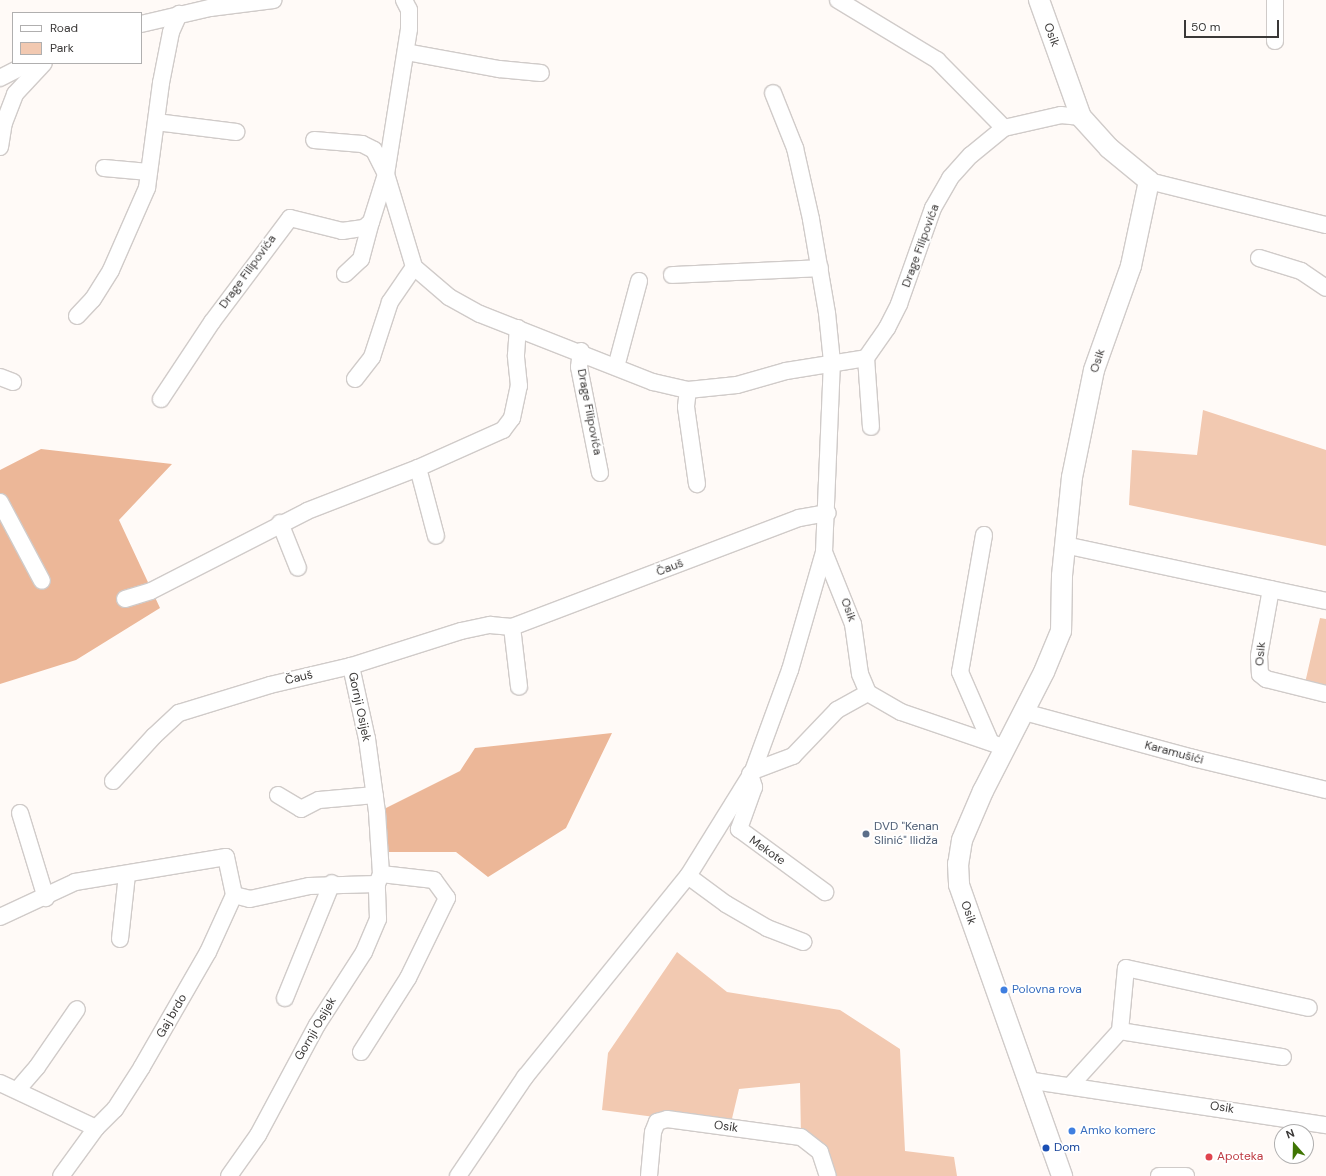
<!DOCTYPE html>
<html>
<head>
<meta charset="utf-8">
<style>
	body { margin:0 }
	#map { position:relative; width:1326px; height:1176px; overflow:hidden; background:#fffaf7; font-family:"DM Sans",sans-serif }
	div>[style] { position:absolute }
	.green>* { inset:0; background:#f2c9b1 }
	.forest>* { inset:0; background:#ecb798 }
	.roads { filter:drop-shadow(1px 0 #d0cbc9) drop-shadow(-1px 0 #d0cbc9) drop-shadow(0 1px #d0cbc9) drop-shadow(0 -1px #d0cbc9) }
	.minor>* { height:16px; margin:-8px; padding:0 8px; transform-origin:8px; border-radius:8px; background:#fff }
	.major>* { height:20px; margin:-10px; padding:0 10px; transform-origin:10px; border-radius:10px; background:#fff }
	.dots>* { width:11px; height:11px; translate:-50% -50%; box-sizing:border-box; border:2px solid #fff; border-radius:50% }
	span { translate:-50% -50%; white-space:nowrap; text-align:center; line-height:1.15; -webkit-text-stroke:3.5px #fff; paint-order:stroke }
	.street-label { font-size:12px; color:#3a3837 }
	.service-label { font-size:12px; color:#4e5e75 }
	.left { translate:0 -50%; text-align:left }
	.shop-label { font-size:12px; color:#366cbe }
	.transit-label { font-size:12px; color:#164399 }
	.health-label { font-size:12px; color:#be3a42 }
	.legend { position:absolute; left:12px; top:12px; width:130px; height:52px; box-sizing:border-box; background:#fff; border:1px solid #b0afaf; margin:0; padding:5px 7px; list-style:none; font-size:12px; color:#3a3837 }
	.legend li { display:flex; align-items:center; gap:8px; height:20px }
	.legend b { width:20px; border:1px solid #b0afaf }
	.north { position:absolute; left:1274px; top:1124px; width:40px; height:40px; box-sizing:border-box; background:#fff; border:1px solid #b0afaf; border-radius:50%; rotate:340deg; font-size:11px; font-weight:700; line-height:16px; text-align:center; color:#3a3837 }
	.north::after { content:''; display:block; margin:auto; width:14px; height:18px; background:#3f7503; clip-path:polygon(50% 0,100% 100%,50% 72%,0 100%) }
	.scale { position:absolute; left:1184px; top:20px; width:95px; height:18px; box-sizing:border-box; border:2px solid #3a3837; border-top:0; padding-left:5px; font-size:12px; line-height:14px; white-space:nowrap; color:#3a3837; -webkit-text-stroke:3px #fff; paint-order:stroke }
</style>
</head>
<body>
<div id="map">
	<div class="green">
		<div style="clip-path:polygon(1203px 410px,1326px 450px,1326px 546px,1129px 505px,1132px 450px,1197px 455px)"></div>
		<div style="clip-path:polygon(1320px 618px,1326px 619px,1326px 688px,1305px 683px)"></div>
		<div style="clip-path:polygon(677px 952px,727px 992px,840px 1010px,900px 1049px,905px 1151px,954px 1157px,957px 1176px,828px 1176px,801px 1137px,800px 1083px,739px 1089px,730px 1127px,602px 1110px,608px 1053px)"></div>
	</div>
	<div class="forest">
		<div style="clip-path:polygon(41px 449px,172px 464px,119px 520px,160px 608px,76px 660px,0 684px,0 470px)"></div>
		<div style="clip-path:polygon(612px 733px,566px 828px,488px 877px,456px 852px,384px 852px,386px 808px,460px 771px,475px 748px)"></div>
	</div>
	<div class="roads">
		<div class="minor">
			<div style="left:404px;top:0;width:11px;rotate:63deg"></div>
			<div style="left:409px;top:10px;width:19px;rotate:90deg"></div>
			<div style="left:409px;top:29px;width:147px;rotate:99deg"></div>
			<div style="left:386px;top:174px;width:97px;rotate:73.2deg"></div>
			<div style="left:414px;top:267px;width:46px;rotate:40.6deg"></div>
			<div style="left:449px;top:297px;width:35px;rotate:29deg"></div>
			<div style="left:480px;top:314px;width:186px;rotate:21.5deg"></div>
			<div style="left:653px;top:382px;width:36px;rotate:13deg"></div>
			<div style="left:688px;top:390px;width:49px;rotate:-5.8deg"></div>
			<div style="left:737px;top:385px;width:51px;rotate:-15.9deg"></div>
			<div style="left:786px;top:371px;width:81px;rotate:-9.2deg"></div>
			<div style="left:866px;top:358px;width:37px;rotate:-55deg"></div>
			<div style="left:887px;top:328px;width:27px;rotate:-63deg"></div>
			<div style="left:899px;top:304px;width:102px;rotate:-70.5deg"></div>
			<div style="left:933px;top:208px;width:34px;rotate:-60deg"></div>
			<div style="left:950px;top:178px;width:31px;rotate:-48deg"></div>
			<div style="left:971px;top:155px;width:43px;rotate:-39.3deg"></div>
			<div style="left:1004px;top:128px;width:58px;rotate:-12.8deg"></div>
			<div style="left:1061px;top:115px;width:20px;rotate:6deg"></div>
			<div style="left:838px;top:0;width:116px;rotate:31.2deg"></div>
			<div style="left:937px;top:60px;width:95px;rotate:45.4deg"></div>
			<div style="left:141px;top:24px;width:71px;rotate:-13.1deg"></div>
			<div style="left:210px;top:8px;width:64px;rotate:-7.2deg"></div>
			<div style="left:1275px;top:41px;width:41px;rotate:-90deg"></div>
			<div style="left:406px;top:52px;width:95px;rotate:10.4deg"></div>
			<div style="left:499px;top:69px;width:42px;rotate:5.4deg"></div>
			<div style="left:0;top:78px;width:34px;rotate:-27deg"></div>
			<div style="left:156px;top:122px;width:81px;rotate:7.1deg"></div>
			<div style="left:0;top:147px;width:24px;rotate:-81deg"></div>
			<div style="left:4px;top:123px;width:31px;rotate:-69deg"></div>
			<div style="left:15px;top:94px;width:42px;rotate:-46.9deg"></div>
			<div style="left:104px;top:168px;width:45px;rotate:5.1deg"></div>
			<div style="left:1149px;top:181px;width:182px;rotate:14deg"></div>
			<div style="left:1259px;top:258px;width:44px;rotate:17.2deg"></div>
			<div style="left:1301px;top:271px;width:30px;rotate:34deg"></div>
			<div style="left:345px;top:274px;width:22px;rotate:-43deg"></div>
			<div style="left:361px;top:259px;width:38px;rotate:-75deg"></div>
			<div style="left:672px;top:275px;width:148px;rotate:-2.7deg"></div>
			<div style="left:77px;top:316px;width:23px;rotate:-47deg"></div>
			<div style="left:93px;top:299px;width:34px;rotate:-58deg"></div>
			<div style="left:111px;top:270px;width:90px;rotate:-66.3deg"></div>
			<div style="left:147px;top:188px;width:106px;rotate:-82.4deg"></div>
			<div style="left:161px;top:83px;width:52px;rotate:-78.9deg"></div>
			<div style="left:171px;top:32px;width:20px;rotate:-66deg"></div>
			<div style="left:581px;top:351px;width:16px;rotate:97deg"></div>
			<div style="left:579px;top:367px;width:108px;rotate:78.8deg"></div>
			<div style="left:866px;top:358px;width:69px;rotate:85.9deg"></div>
			<div style="left:616px;top:367px;width:89px;rotate:-75deg"></div>
			<div style="left:0;top:377px;width:14px;rotate:21deg"></div>
			<div style="left:355px;top:379px;width:28px;rotate:-52deg"></div>
			<div style="left:372px;top:357px;width:58px;rotate:-71.9deg"></div>
			<div style="left:390px;top:302px;width:42px;rotate:-55.6deg"></div>
			<div style="left:688px;top:390px;width:17px;rotate:97deg"></div>
			<div style="left:686px;top:407px;width:78px;rotate:81.9deg"></div>
			<div style="left:161px;top:399px;width:92px;rotate:-56.5deg"></div>
			<div style="left:212px;top:322px;width:130px;rotate:-53.1deg"></div>
			<div style="left:290px;top:218px;width:54px;rotate:14deg"></div>
			<div style="left:342px;top:231px;width:22px;rotate:-8deg"></div>
			<div style="left:364px;top:228px;width:9px;rotate:-41deg"></div>
			<div style="left:371px;top:222px;width:50px;rotate:-72.6deg"></div>
			<div style="left:386px;top:174px;width:27px;rotate:-117deg"></div>
			<div style="left:374px;top:150px;width:13px;rotate:-153deg"></div>
			<div style="left:362px;top:144px;width:48px;rotate:-175.2deg"></div>
			<div style="left:418px;top:468px;width:70px;rotate:75.2deg"></div>
			<div style="left:0;top:502px;width:89px;rotate:62deg"></div>
			<div style="left:280px;top:523px;width:48px;rotate:68.2deg"></div>
			<div style="left:984px;top:535px;width:139px;rotate:99.9deg"></div>
			<div style="left:960px;top:672px;width:75px;rotate:66.5deg"></div>
			<div style="left:1065px;top:545px;width:267px;rotate:12.1deg"></div>
			<div style="left:824px;top:552px;width:78px;rotate:68.1deg"></div>
			<div style="left:853px;top:624px;width:50px;rotate:82deg"></div>
			<div style="left:860px;top:674px;width:21px;rotate:67deg"></div>
			<div style="left:1271px;top:589px;width:68px;rotate:100.2deg"></div>
			<div style="left:1259px;top:656px;width:18px;rotate:87deg"></div>
			<div style="left:1260px;top:674px;width:8px;rotate:40deg"></div>
			<div style="left:1266px;top:679px;width:62px;rotate:14deg"></div>
			<div style="left:125px;top:599px;width:27px;rotate:-17deg"></div>
			<div style="left:151px;top:591px;width:175px;rotate:-27.1deg"></div>
			<div style="left:307px;top:511px;width:119px;rotate:-21.2deg"></div>
			<div style="left:418px;top:468px;width:93px;rotate:-24.1deg"></div>
			<div style="left:503px;top:430px;width:15px;rotate:-53deg"></div>
			<div style="left:512px;top:418px;width:33px;rotate:-78deg"></div>
			<div style="left:519px;top:386px;width:31px;rotate:-96deg"></div>
			<div style="left:516px;top:355px;width:27px;rotate:-86deg"></div>
			<div style="left:512px;top:627px;width:60px;rotate:83.3deg"></div>
			<div style="left:1024px;top:712px;width:175px;rotate:15.2deg"></div>
			<div style="left:1193px;top:758px;width:137px;rotate:13.5deg"></div>
			<div style="left:753px;top:771px;width:43px;rotate:-20.6deg"></div>
			<div style="left:793px;top:756px;width:64px;rotate:-46.3deg"></div>
			<div style="left:837px;top:710px;width:35px;rotate:-29deg"></div>
			<div style="left:868px;top:693px;width:38px;rotate:30deg"></div>
			<div style="left:901px;top:712px;width:108px;rotate:18.9deg"></div>
			<div style="left:750px;top:774px;width:14px;rotate:73deg"></div>
			<div style="left:754px;top:787px;width:45px;rotate:109.7deg"></div>
			<div style="left:739px;top:829px;width:107px;rotate:36.2deg"></div>
			<div style="left:113px;top:781px;width:61px;rotate:-47.7deg"></div>
			<div style="left:154px;top:736px;width:34px;rotate:-43deg"></div>
			<div style="left:179px;top:713px;width:95px;rotate:-17.1deg"></div>
			<div style="left:270px;top:685px;width:83px;rotate:-13.2deg"></div>
			<div style="left:351px;top:666px;width:115px;rotate:-17.7deg"></div>
			<div style="left:461px;top:631px;width:30px;rotate:-12deg"></div>
			<div style="left:490px;top:625px;width:22px;rotate:5deg"></div>
			<div style="left:512px;top:627px;width:307px;rotate:-20.8deg"></div>
			<div style="left:799px;top:518px;width:29px;rotate:-10deg"></div>
			<div style="left:278px;top:795px;width:27px;rotate:31deg"></div>
			<div style="left:301px;top:809px;width:20px;rotate:-27deg"></div>
			<div style="left:319px;top:800px;width:56px;rotate:-5.1deg"></div>
			<div style="left:20px;top:813px;width:89px;rotate:73deg"></div>
			<div style="left:688px;top:876px;width:47px;rotate:36.4deg"></div>
			<div style="left:726px;top:904px;width:48px;rotate:30.3deg"></div>
			<div style="left:767px;top:928px;width:39px;rotate:21deg"></div>
			<div style="left:234px;top:895px;width:16px;rotate:14deg"></div>
			<div style="left:250px;top:899px;width:60px;rotate:-12.4deg"></div>
			<div style="left:309px;top:886px;width:68px;rotate:-1.7deg"></div>
			<div style="left:0;top:917px;width:83px;rotate:-25deg"></div>
			<div style="left:75px;top:882px;width:153px;rotate:-9.4deg"></div>
			<div style="left:226px;top:857px;width:39px;rotate:78deg"></div>
			<div style="left:234px;top:895px;width:63px;rotate:114.5deg"></div>
			<div style="left:208px;top:952px;width:133px;rotate:119.9deg"></div>
			<div style="left:142px;top:1067px;width:50px;rotate:122.7deg"></div>
			<div style="left:115px;top:1109px;width:27px;rotate:135deg"></div>
			<div style="left:96px;top:1128px;width:59px;rotate:126.1deg"></div>
			<div style="left:120px;top:939px;width:64px;rotate:-83.8deg"></div>
			<div style="left:285px;top:998px;width:124px;rotate:-67.8deg"></div>
			<div style="left:1120px;top:1031px;width:165px;rotate:9.1deg"></div>
			<div style="left:361px;top:1052px;width:88px;rotate:-57.6deg"></div>
			<div style="left:408px;top:978px;width:89px;rotate:-64deg"></div>
			<div style="left:447px;top:898px;width:22px;rotate:-126deg"></div>
			<div style="left:434px;top:880px;width:53px;rotate:-173.5deg"></div>
			<div style="left:1027px;top:1080px;width:302px;rotate:8.6deg"></div>
			<div style="left:0;top:1083px;width:106px;rotate:25.1deg"></div>
			<div style="left:1071px;top:1085px;width:73px;rotate:-47.8deg"></div>
			<div style="left:1120px;top:1031px;width:63px;rotate:-84.6deg"></div>
			<div style="left:1126px;top:968px;width:187px;rotate:12.3deg"></div>
			<div style="left:18px;top:1089px;width:29px;rotate:-49deg"></div>
			<div style="left:37px;top:1067px;width:70px;rotate:-55.4deg"></div>
			<div style="left:229px;top:1176px;width:50px;rotate:-54.7deg"></div>
			<div style="left:258px;top:1135px;width:125px;rotate:-61.8deg"></div>
			<div style="left:317px;top:1025px;width:87px;rotate:-57.2deg"></div>
			<div style="left:364px;top:952px;width:36px;rotate:-67deg"></div>
			<div style="left:378px;top:919px;width:35px;rotate:-92deg"></div>
			<div style="left:377px;top:884px;width:11px;rotate:-68deg"></div>
			<div style="left:381px;top:874px;width:62px;rotate:-93.7deg"></div>
			<div style="left:377px;top:812px;width:74px;rotate:-97.8deg"></div>
			<div style="left:367px;top:739px;width:75px;rotate:-102.4deg"></div>
			<div style="left:458px;top:1176px;width:120px;rotate:-55.9deg"></div>
			<div style="left:525px;top:1077px;width:259px;rotate:-51deg"></div>
			<div style="left:688px;top:876px;width:123px;rotate:-58.2deg"></div>
			<div style="left:753px;top:771px;width:108px;rotate:-69.9deg"></div>
			<div style="left:790px;top:670px;width:123px;rotate:-73.9deg"></div>
			<div style="left:824px;top:552px;width:190px;rotate:-87.6deg"></div>
			<div style="left:832px;top:362px;width:49px;rotate:-95.8deg"></div>
			<div style="left:827px;top:313px;width:95px;rotate:-99.7deg"></div>
			<div style="left:811px;top:219px;width:73px;rotate:-102.7deg"></div>
			<div style="left:795px;top:148px;width:59px;rotate:-111.8deg"></div>
			<div style="left:649px;top:1176px;width:44px;rotate:-84.8deg"></div>
			<div style="left:653px;top:1132px;width:11px;rotate:-68deg"></div>
			<div style="left:657px;top:1122px;width:10px;rotate:-17deg"></div>
			<div style="left:667px;top:1119px;width:135px;rotate:7.7deg"></div>
			<div style="left:801px;top:1137px;width:24px;rotate:38deg"></div>
			<div style="left:820px;top:1152px;width:25px;rotate:72deg"></div>
			<div style="left:1159px;top:1176px;width:27px"></div>
		</div>
		<div class="major">
			<div style="left:1039px;top:0;width:124px;rotate:70.3deg"></div>
			<div style="left:1081px;top:117px;width:42px;rotate:47.9deg"></div>
			<div style="left:1109px;top:148px;width:52px;rotate:39.5deg"></div>
			<div style="left:1149px;top:181px;width:87px;rotate:102deg"></div>
			<div style="left:1131px;top:266px;width:110px;rotate:109.6deg"></div>
			<div style="left:1094px;top:370px;width:109px;rotate:101.6deg"></div>
			<div style="left:1072px;top:477px;width:100px;rotate:95.8deg"></div>
			<div style="left:1062px;top:576px;width:55px;rotate:91deg"></div>
			<div style="left:1061px;top:631px;width:44px;rotate:112.5deg"></div>
			<div style="left:1044px;top:672px;width:134px;rotate:117.1deg"></div>
			<div style="left:983px;top:791px;width:53px;rotate:113.2deg"></div>
			<div style="left:962px;top:840px;width:24px;rotate:99deg"></div>
			<div style="left:958px;top:864px;width:21px;rotate:87deg"></div>
			<div style="left:959px;top:885px;width:309px;rotate:70.5deg"></div>
		</div>
	</div>
	<div class="dots">
		<div style="left:866px;top:834px;background:#5c6f8a"></div>
		<div style="left:1004px;top:990px;background:#3f7fe0"></div>
		<div style="left:1072px;top:1131px;background:#3f7fe0"></div>
		<div style="left:1046px;top:1148px;background:#1a4fb4"></div>
		<div style="left:1209px;top:1157px;background:#e0444e"></div>
	</div>
	<div class="street-label">
		<span style="left:1051px;top:35px;rotate:70deg">Osik</span>
		<span style="left:921px;top:246px;rotate:-70deg">Drage Filipovića</span>
		<span style="left:248px;top:272px;rotate:-54deg">Drage Filipovića</span>
		<span style="left:1098px;top:361px;rotate:-72deg">Osik</span>
		<span style="left:589px;top:412px;rotate:79deg">Drage Filipovića</span>
		<span style="left:670px;top:568px;rotate:-21deg">Čauš</span>
		<span style="left:848px;top:610px;rotate:70deg">Osik</span>
		<span style="left:1261px;top:654px;rotate:-85deg">Osik</span>
		<span style="left:299px;top:678px;rotate:-13deg">Čauš</span>
		<span style="left:359px;top:707px;rotate:78deg">Gornji Osijek</span>
		<span style="left:1174px;top:753px;rotate:15deg">Karamušići</span>
		<span style="left:767px;top:851px;rotate:35deg">Mekote</span>
		<span style="left:968px;top:913px;rotate:71deg">Osik</span>
		<span style="left:172px;top:1016px;rotate:-60deg">Gaj brdo</span>
		<span style="left:316px;top:1029px;rotate:-60deg">Gornji Osijek</span>
		<span style="left:1222px;top:1108px;rotate:9deg">Osik</span>
		<span style="left:726px;top:1127px;rotate:8deg">Osik</span>
	</div>
	<div class="service-label">
		<span class="left" style="left:874px;top:834px">DVD "Kenan<br>Slinić" Ilidža</span>
	</div>
	<div class="shop-label">
		<span class="left" style="left:1012px;top:990px">Polovna rova</span>
		<span class="left" style="left:1080px;top:1131px">Amko komerc</span>
	</div>
	<div class="transit-label">
		<span class="left" style="left:1054px;top:1148px">Dom</span>
	</div>
	<div class="health-label">
		<span class="left" style="left:1217px;top:1157px">Apoteka</span>
	</div>
	<ul class="legend">
	<li><b style="height:5px;background:#fff"></b>Road</li>
	<li><b style="height:11px;background:#f2c9b1"></b>Park</li>
	</ul>
	<div class="north">N</div>
	<div class="scale">50 m</div>
</div>
</body>
</html>
